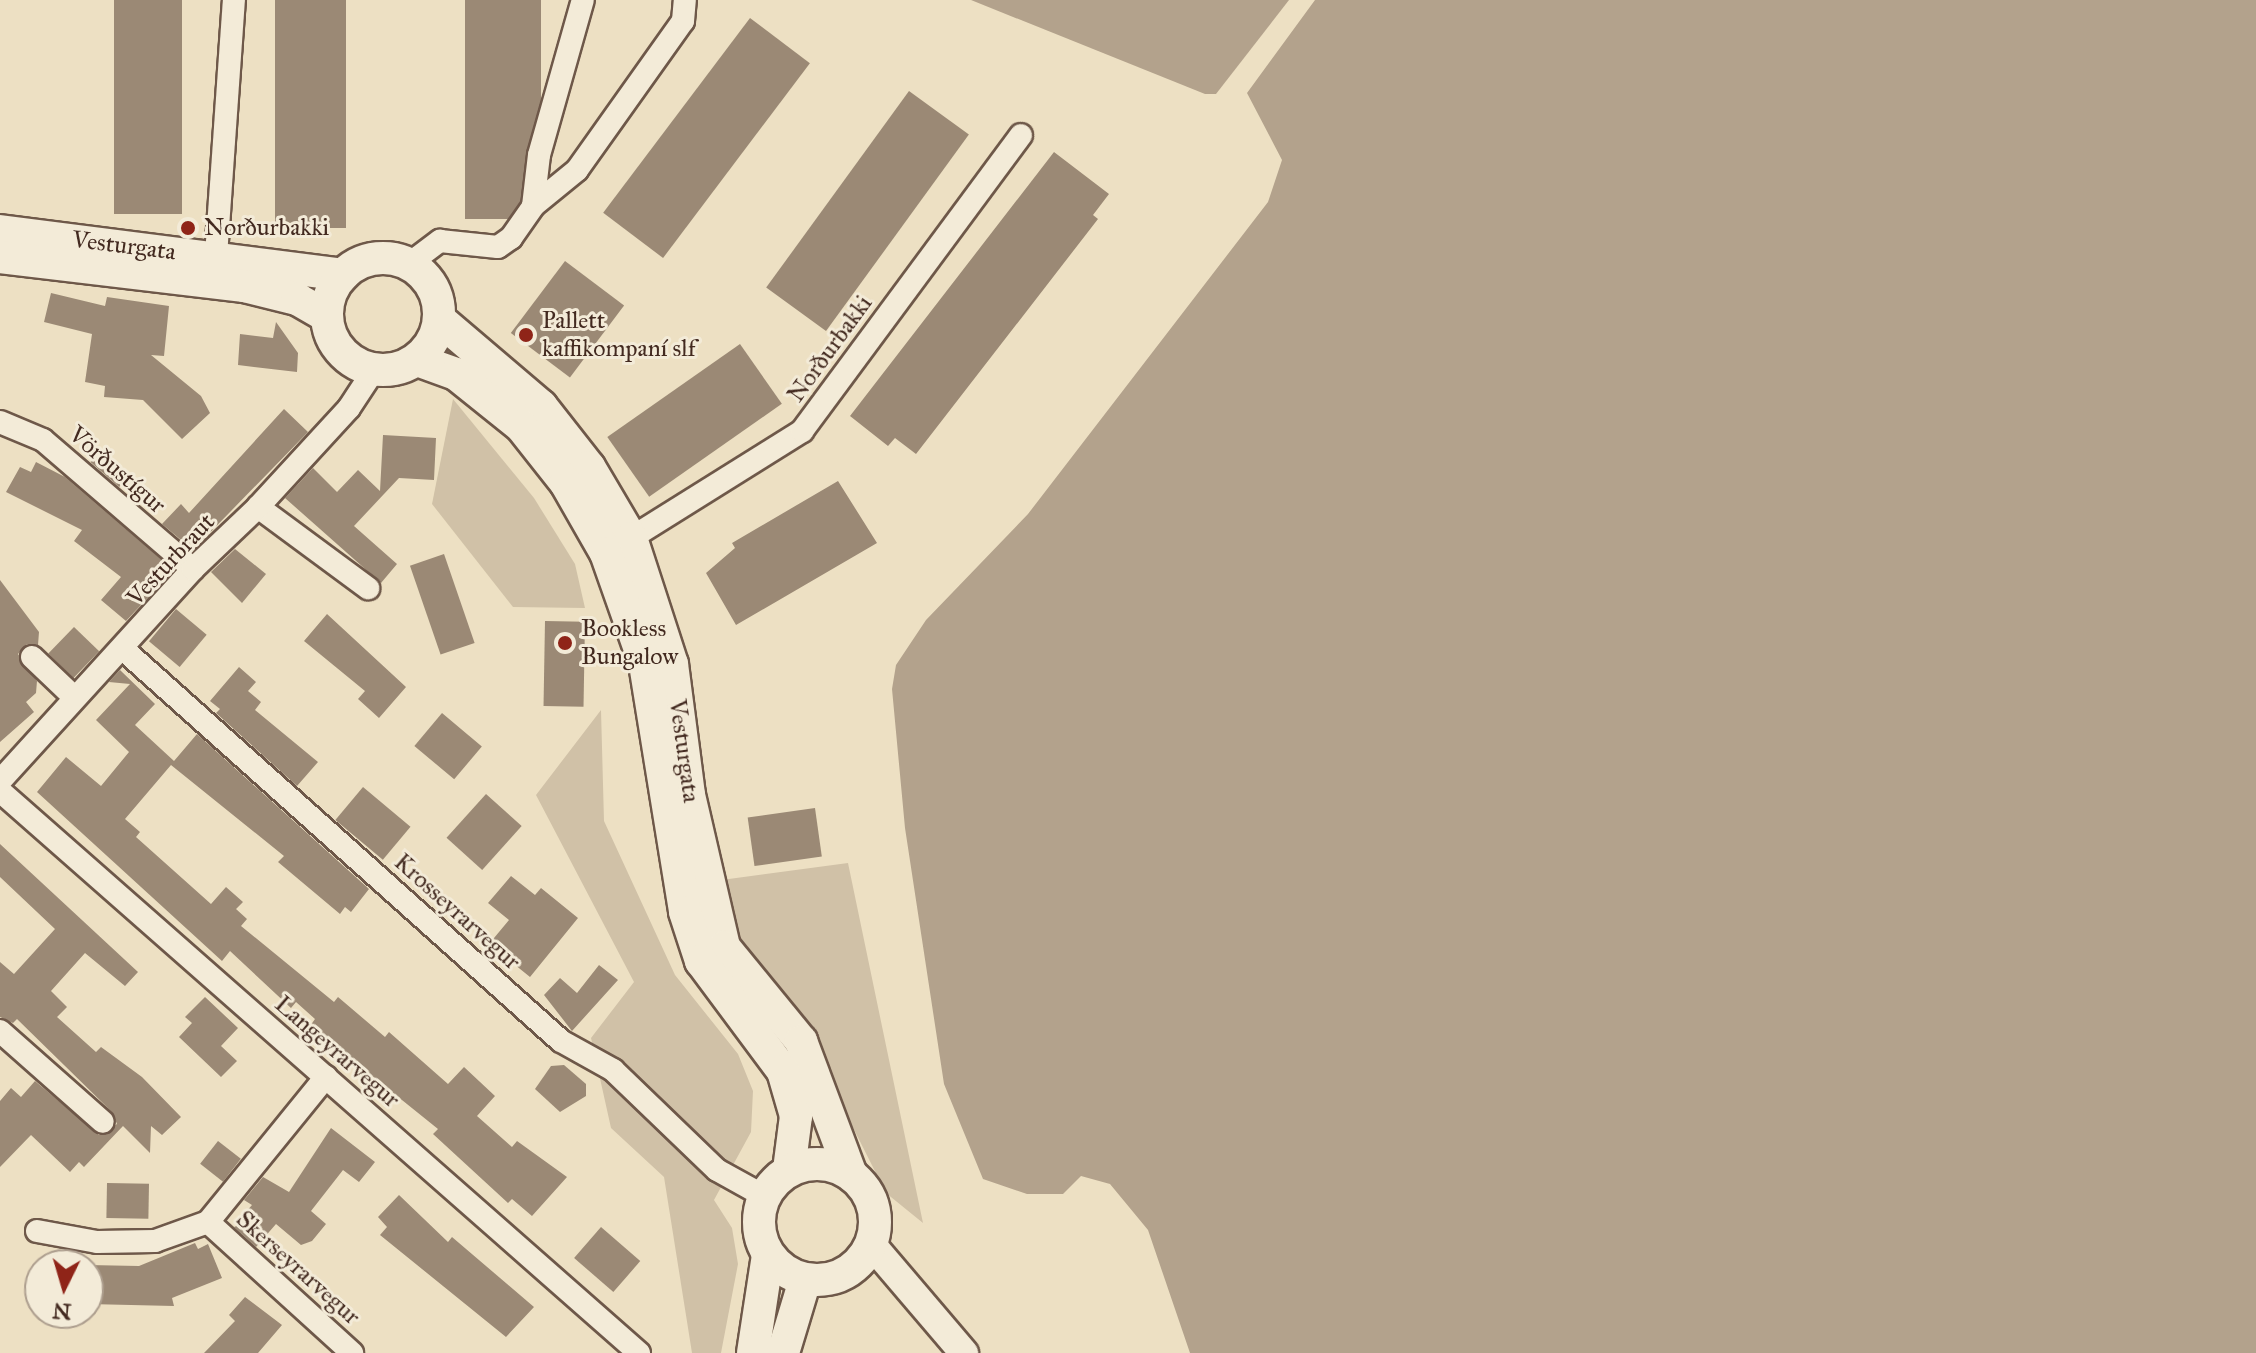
<!DOCTYPE html>
<html>
<head>
<meta charset="utf-8">
<style>
	body { margin:0 }
	#map { position:relative; width:2256px; height:1353px; overflow:hidden; background:#ede0c3; font-family:"IM FELL Great Primer",serif }
	div>[style] { position:absolute }
	.green>* { inset:0; background:#d0c1a7 }
	.water>* { inset:0; background:#b3a28c }
	.building>* { inset:0; background:#9b8975; transform-origin:0 0 }
	.roads { filter:drop-shadow(2px 0 #6e5849) drop-shadow(-2px 0 #6e5849) drop-shadow(0 2px #6e5849) drop-shadow(0 -2px #6e5849) }
	.minor>* { height:22px; margin:-11px; padding:0 11px; transform-origin:11px; border-radius:11px; background:#f3ebd8 }
	.tertiary>* { height:28px; margin:-14px; padding:0 14px; transform-origin:14px; border-radius:14px; background:#f3ebd8 }
	.secondary>* { height:32px; margin:-16px; padding:0 16px; transform-origin:16px; border-radius:16px; background:#f3ebd8 }
	.secondary>.ring { margin:-16px; padding:0; box-sizing:content-box; background:none; border:32px solid #f3ebd8; border-radius:50% }
	.dots>* { width:22px; height:22px; translate:-50% -50%; box-sizing:border-box; border:4px solid #f3ebd8; border-radius:50% }
	span { translate:-50% -50%; white-space:nowrap; text-align:center; line-height:1.15; -webkit-text-stroke:6px #f3ebd8; paint-order:stroke }
	.poi-label { font-size:24px; color:#432a20 }
	.left { translate:0 -50%; text-align:left }
	.street-label { font-size:24px; color:#432a20 }
	.north { position:absolute; left:24px; top:1249px; width:80px; height:80px; box-sizing:border-box; background:#f3ebd8; border:2px solid #ad9e8e; border-radius:50%; rotate:185deg; font-size:22px; font-weight:700; line-height:32px; text-align:center; color:#432a20 }
	.north::after { content:''; display:block; margin:auto; width:28px; height:36px; background:#8f2418; clip-path:polygon(50% 0,100% 100%,50% 72%,0 100%) }
</style>
</head>
<body>
<div id="map">
	<div class="green">
		<div style="clip-path:polygon(453px 399px,534px 498px,575px 564px,585px 608px,513px 607px,432px 504px)"></div>
		<div style="clip-path:polygon(601px 710px,604px 821px,675px 975px,738px 1054px,753px 1091px,751px 1132px,714px 1200px,732px 1228px,738px 1264px,721px 1353px,692px 1353px,664px 1177px,611px 1128px,591px 1038px,634px 982px,536px 795px)"></div>
		<div style="clip-path:polygon(848px 863px,923px 1223px,886px 1193px,832px 1086px,727px 925px,714px 881px)"></div>
	</div>
	<div class="water">
		<div style="clip-path:polygon(971px 0,1289px 0,1216px 94px,1205px 94px)"></div>
		<div style="clip-path:polygon(1315px 0,2256px 0,2256px 1353px,1190px 1353px,1148px 1230px,1110px 1184px,1081px 1176px,1063px 1194px,1027px 1194px,983px 1179px,944px 1084px,905px 828px,892px 689px,896px 665px,926px 620px,1028px 514px,1268px 202px,1282px 160px,1247px 93px)"></div>
	</div>
	<div class="building">
		<div style="left:114px;top:0;width:68px;height:214px"></div>
		<div style="left:275px;top:0;width:71px;height:228px"></div>
		<div style="left:465px;top:0;width:76px;height:219px"></div>
		<div style="left:750px;top:18px;width:75px;height:244px;rotate:37deg"></div>
		<div style="left:909px;top:91px;width:74px;height:243px;rotate:36deg"></div>
		<div style="clip-path:polygon(1054px 152px,1109px 194px,1093px 215px,1098px 219px,916px 454px,895px 438px,888px 446px,850px 416px)"></div>
		<div style="left:565px;top:261px;width:74px;height:90px;rotate:37deg"></div>
		<div style="clip-path:polygon(51px 293px,105px 306px,107px 297px,169px 306px,164px 356px,151px 355px,201px 396px,210px 413px,182px 439px,143px 400px,104px 397px,105px 386px,85px 382px,92px 334px,44px 322px)"></div>
		<div style="clip-path:polygon(276px 322px,298px 353px,297px 372px,238px 365px,240px 334px,273px 338px)"></div>
		<div style="left:740px;top:344px;width:73px;height:162px;rotate:55deg"></div>
		<div style="clip-path:polygon(284px 409px,308px 432px,193px 550px,162px 524px,181px 504px,189px 513px)"></div>
		<div style="clip-path:polygon(383px 435px,436px 438px,434px 480px,399px 478px,354px 526px,397px 564px,381px 583px,285px 498px,313px 468px,337px 492px,358px 470px,380px 491px)"></div>
		<div style="left:101px;top:450px;width:38px;height:16px;rotate:41deg"></div>
		<div style="clip-path:polygon(36px 462px,65px 477px,164px 562px,148px 577px,154px 591px,126px 621px,101px 600px,121px 577px,74px 541px,82px 530px,6px 492px,20px 467px,31px 472px)"></div>
		<div style="clip-path:polygon(838px 481px,877px 543px,736px 625px,706px 573px,735px 548px,732px 543px)"></div>
		<div style="clip-path:polygon(235px 549px,266px 574px,242px 603px,211px 572px)"></div>
		<div style="left:444px;top:554px;width:94px;height:36px;rotate:71deg"></div>
		<div style="clip-path:polygon(0 580px,39px 632px,38px 645px,27px 644px,18px 654px,37px 681px,36px 693px,26px 702px,34px 712px,0 742px)"></div>
		<div style="left:176px;top:609px;width:40px;height:42px;rotate:40deg"></div>
		<div style="clip-path:polygon(327px 614px,406px 687px,379px 718px,358px 699px,365px 691px,304px 641px)"></div>
		<div style="left:545px;top:621px;width:40px;height:85px;rotate:1deg"></div>
		<div style="left:74px;top:627px;width:35px;height:37px;rotate:44deg"></div>
		<div style="clip-path:polygon(239px 667px,256px 682px,248px 691px,261px 702px,255px 710px,318px 762px,297px 786px,216px 713px,220px 709px,210px 701px)"></div>
		<div style="clip-path:polygon(120px 670px,155px 704px,135px 725px,174px 761px,197px 734px,369px 889px,351px 912px,345px 907px,340px 914px,278px 862px,284px 856px,171px 765px,125px 819px,140px 832px,136px 837px,211px 904px,226px 887px,243px 902px,236px 909px,247px 919px,241px 926px,334px 1002px,338px 997px,385px 1037px,389px 1032px,448px 1084px,464px 1067px,495px 1096px,477px 1116px,512px 1147px,517px 1141px,567px 1177px,532px 1216px,512px 1199px,508px 1203px,433px 1134px,438px 1129px,310px 1026px,315px 1019px,296px 1002px,291px 1008px,230px 951px,222px 961px,37px 792px,66px 757px,101px 786px,129px 752px,96px 720px,130px 684px,109px 682px)"></div>
		<div style="left:442px;top:713px;width:52px;height:43px;rotate:40deg"></div>
		<div style="left:363px;top:787px;width:62px;height:43px;rotate:40deg"></div>
		<div style="left:486px;top:794px;width:48px;height:59px;rotate:42deg"></div>
		<div style="left:815px;top:808px;width:49px;height:68px;rotate:82deg"></div>
		<div style="clip-path:polygon(0 844px,138px 972px,125px 986px,85px 953px,51px 991px,67px 1007px,57px 1017px,96px 1052px,101px 1047px,142px 1077px,181px 1117px,162px 1135px,151px 1126px,150px 1153px,123px 1126px,84px 1167px,79px 1162px,70px 1172px,31px 1135px,0 1167px,0 1101px,11px 1088px,21px 1097px,35px 1081px,99px 1135px,117px 1124px,112px 1112px,17px 1019px,13px 1023px,0 1017px,0 962px,14px 974px,55px 929px,0 877px)"></div>
		<div style="clip-path:polygon(511px 876px,535px 895px,541px 888px,578px 918px,530px 977px,489px 944px,509px 920px,488px 903px)"></div>
		<div style="clip-path:polygon(599px 965px,618px 980px,572px 1031px,544px 995px,560px 978px,577px 993px)"></div>
		<div style="clip-path:polygon(205px 997px,238px 1028px,221px 1046px,237px 1061px,221px 1077px,179px 1037px,192px 1023px,185px 1017px)"></div>
		<div style="clip-path:polygon(564px 1065px,586px 1084px,586px 1096px,560px 1112px,535px 1089px,551px 1066px)"></div>
		<div style="clip-path:polygon(331px 1128px,375px 1162px,359px 1182px,343px 1170px,311px 1211px,326px 1224px,312px 1241px,301px 1245px,276px 1224px,256px 1247px,234px 1227px,245px 1223px,237px 1222px,252px 1205px,244px 1200px,263px 1177px,289px 1192px)"></div>
		<div style="left:218px;top:1141px;width:29px;height:29px;rotate:38deg"></div>
		<div style="left:107px;top:1183px;width:42px;height:35px;rotate:1deg"></div>
		<div style="clip-path:polygon(399px 1195px,448px 1242px,452px 1237px,534px 1307px,506px 1337px,380px 1235px,387px 1227px,378px 1217px)"></div>
		<div style="left:601px;top:1227px;width:52px;height:41px;rotate:41deg"></div>
		<div style="clip-path:polygon(195px 1243px,198px 1249px,208px 1244px,222px 1278px,172px 1298px,174px 1306px,88px 1304px,88px 1265px,139px 1266px)"></div>
		<div style="clip-path:polygon(245px 1297px,282px 1325px,258px 1353px,204px 1353px,235px 1321px,229px 1315px)"></div>
	</div>
	<div class="roads">
		<div class="minor">
			<div style="left:533px;top:206px;width:51px;rotate:-83.3deg"></div>
			<div style="left:539px;top:155px;width:161px;rotate:-74.2deg"></div>
			<div style="left:216px;top:256px;width:257px;rotate:-86deg"></div>
			<div style="left:409px;top:264px;width:39px;rotate:-37deg"></div>
			<div style="left:440px;top:241px;width:58px;rotate:5.9deg"></div>
			<div style="left:498px;top:247px;width:16px;rotate:-35deg"></div>
			<div style="left:511px;top:238px;width:39px;rotate:-55deg"></div>
			<div style="left:533px;top:206px;width:57px;rotate:-39.3deg"></div>
			<div style="left:577px;top:170px;width:183px;rotate:-54.6deg"></div>
			<div style="left:683px;top:21px;width:21px;rotate:-85deg"></div>
			<div style="left:0;top:422px;width:47px;rotate:22.7deg"></div>
			<div style="left:43px;top:440px;width:198px;rotate:40.7deg"></div>
			<div style="left:258px;top:507px;width:137px;rotate:36.4deg"></div>
			<div style="left:631px;top:538px;width:202px;rotate:-32deg"></div>
			<div style="left:802px;top:431px;width:368px;rotate:-53.5deg"></div>
			<div style="left:124px;top:650px;width:586px;rotate:41.82deg"></div>
			<div style="left:561px;top:1041px;width:60px;rotate:29.1deg"></div>
			<div style="left:613px;top:1070px;width:144px;rotate:43.9deg"></div>
			<div style="left:717px;top:1170px;width:54px;rotate:29deg"></div>
			<div style="left:32px;top:657px;width:59px;rotate:43.6deg"></div>
			<div style="left:0;top:781px;width:287px;rotate:-47.7deg"></div>
			<div style="left:193px;top:569px;width:90px;rotate:-43.6deg"></div>
			<div style="left:258px;top:507px;width:134px;rotate:-47.4deg"></div>
			<div style="left:349px;top:408px;width:45px;rotate:-56.7deg"></div>
			<div style="left:0;top:791px;width:851px;rotate:41.33deg"></div>
			<div style="left:0;top:1031px;width:137px;rotate:41.5deg"></div>
			<div style="left:208px;top:1222px;width:195px;rotate:42.3deg"></div>
			<div style="left:37px;top:1231px;width:61px;rotate:10.4deg"></div>
			<div style="left:97px;top:1242px;width:58px;rotate:-1deg"></div>
			<div style="left:155px;top:1241px;width:56px;rotate:-19.7deg"></div>
			<div style="left:208px;top:1222px;width:187px;rotate:-50.9deg"></div>
		</div>
		<div class="tertiary">
			<div style="left:872px;top:1245px;width:142px;rotate:49.6deg"></div>
		</div>
		<div class="secondary">
			<div style="left:0;top:231px;width:346px;rotate:7.3deg"></div>
			<div style="left:0;top:257px;width:246px;rotate:6.8deg"></div>
			<div style="left:244px;top:286px;width:55px;rotate:13.8deg"></div>
			<div style="left:297px;top:299px;width:34px;rotate:30deg"></div>
			<div class="ring" style="left:327px;top:258px;width:80px;height:80px"></div>
			<div style="left:440px;top:320px;width:133px;rotate:40.4deg"></div>
			<div style="left:541px;top:406px;width:78px;rotate:51.8deg"></div>
			<div style="left:589px;top:467px;width:82px;rotate:59.4deg"></div>
			<div style="left:631px;top:538px;width:133px;rotate:72deg"></div>
			<div style="left:672px;top:664px;width:132px;rotate:82.6deg"></div>
			<div style="left:689px;top:795px;width:156px;rotate:77deg"></div>
			<div style="left:724px;top:947px;width:122px;rotate:50.7deg"></div>
			<div style="left:801px;top:1041px;width:143px;rotate:69.5deg"></div>
			<div style="left:417px;top:360px;width:41px;rotate:19.7deg"></div>
			<div style="left:456px;top:374px;width:83px;rotate:38.7deg"></div>
			<div style="left:521px;top:426px;width:73px;rotate:51.7deg"></div>
			<div style="left:566px;top:483px;width:81px;rotate:60.3deg"></div>
			<div style="left:606px;top:553px;width:118px;rotate:70.6deg"></div>
			<div style="left:645px;top:664px;width:251px;rotate:80.8deg"></div>
			<div style="left:685px;top:912px;width:52px;rotate:71.9deg"></div>
			<div style="left:701px;top:961px;width:137px;rotate:53.3deg"></div>
			<div style="left:783px;top:1071px;width:47px;rotate:73.9deg"></div>
			<div style="left:796px;top:1116px;width:54px;rotate:97.4deg"></div>
			<div class="ring" style="left:759px;top:1164px;width:84px;height:84px"></div>
			<div style="left:753px;top:1353px;width:99px;rotate:-81.3deg"></div>
			<div style="left:783px;top:1353px;width:76px;rotate:-73.2deg"></div>
		</div>
	</div>
	<div class="dots">
		<div style="left:188px;top:228px;background:#8f2418"></div>
		<div style="left:526px;top:335px;background:#8f2418"></div>
		<div style="left:565px;top:643px;background:#8f2418"></div>
	</div>
	<div class="poi-label">
		<span class="left" style="left:204px;top:228px">Norðurbakki</span>
		<span class="left" style="left:542px;top:335px">Pallett<br>kaffikompaní slf</span>
		<span class="left" style="left:581px;top:643px">Bookless<br>Bungalow</span>
	</div>
	<div class="street-label">
		<span style="left:124px;top:246px;rotate:7deg">Vesturgata</span>
		<span style="left:830px;top:349px;rotate:-54deg">Norðurbakki</span>
		<span style="left:117px;top:470px;rotate:41deg">Vörðustígur</span>
		<span style="left:171px;top:560px;rotate:-47deg">Vesturbraut</span>
		<span style="left:684px;top:751px;rotate:82deg">Vesturgata</span>
		<span style="left:457px;top:912px;rotate:42deg">Krosseyrarvegur</span>
		<span style="left:337px;top:1052px;rotate:41deg">Langeyrarvegur</span>
		<span style="left:298px;top:1268px;rotate:42deg">Skerseyrarvegur</span>
	</div>
	<div class="north">N</div>
</div>
</body>
</html>
